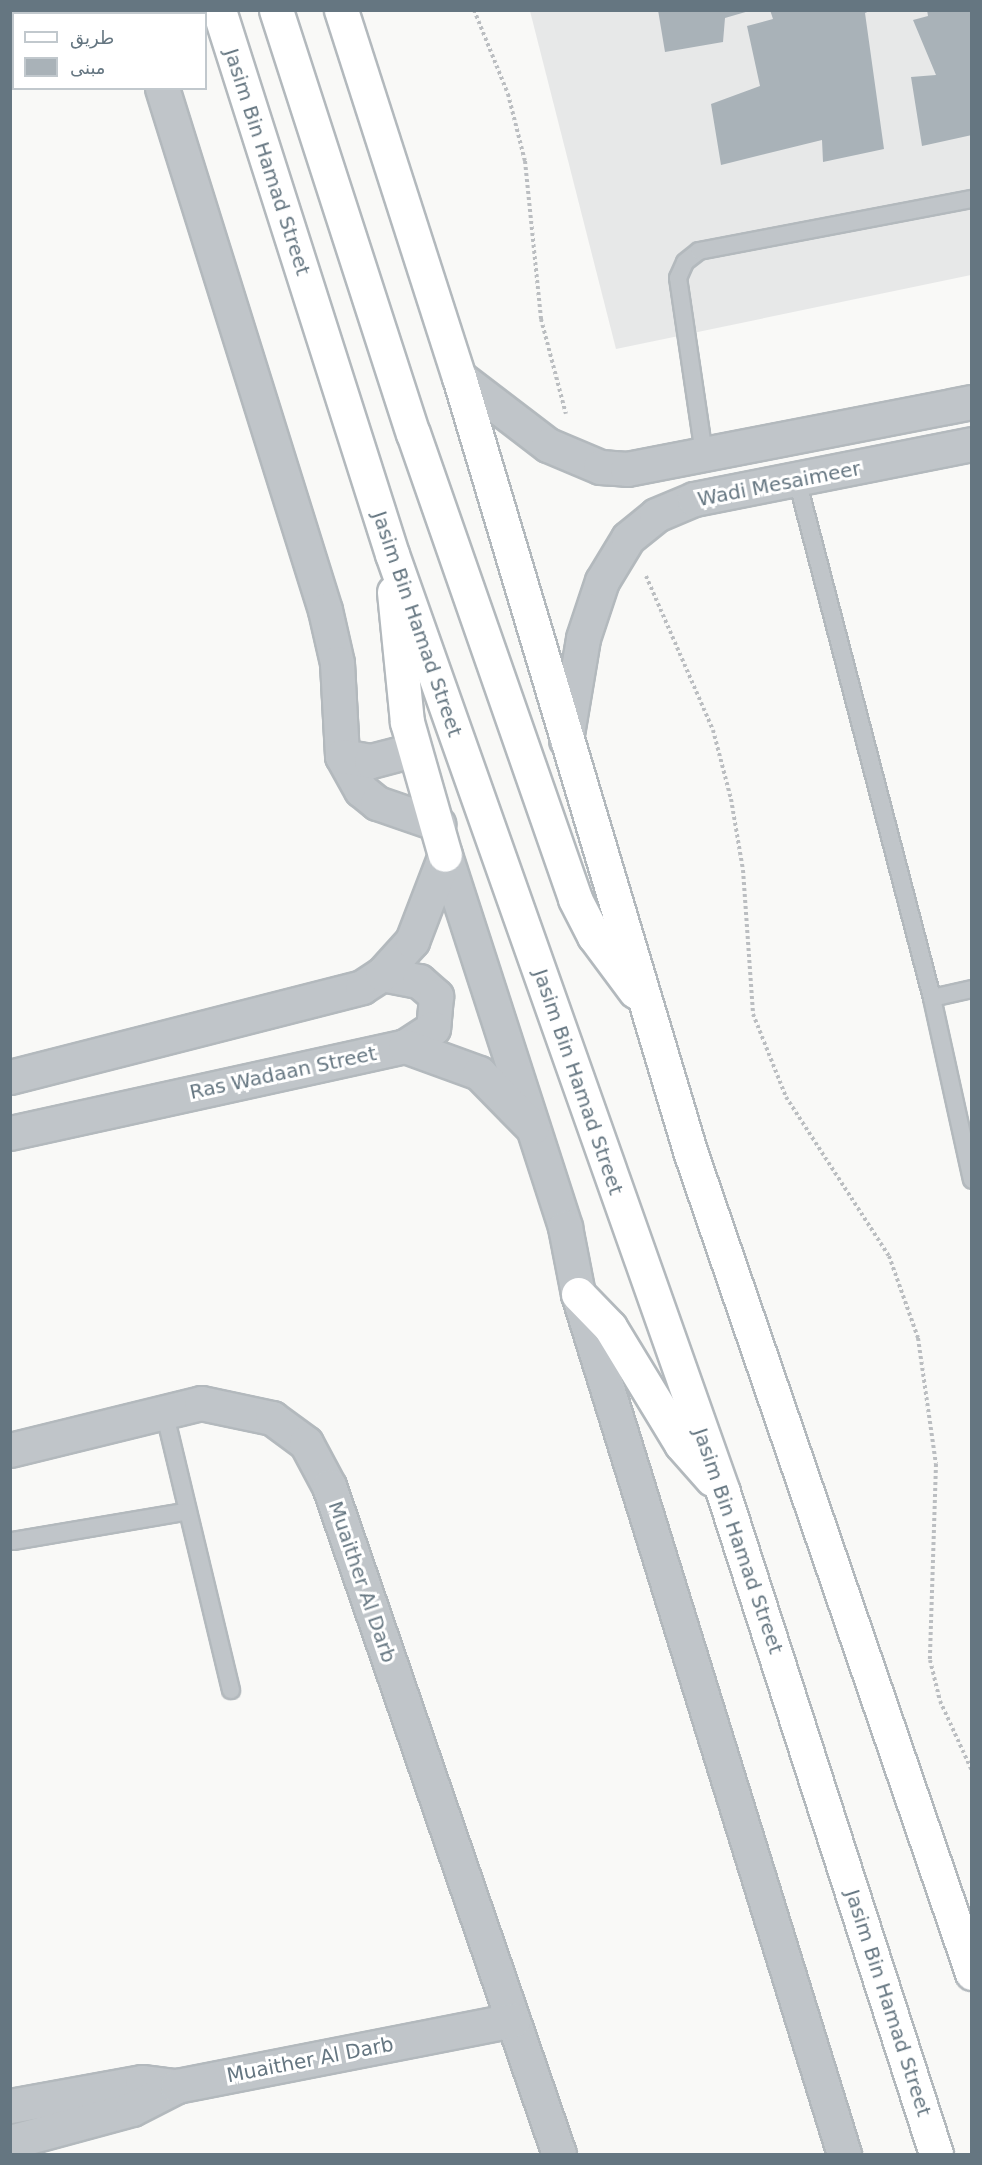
<!DOCTYPE html>
<html>
<head>
<meta charset="utf-8">
<style>
	body { margin:0 }
	#map { position:relative; width:982px; height:2165px; overflow:hidden; background:#f9f9f7; font-family:"DejaVu Sans","Noto Sans Arabic",sans-serif }
	div>[style] { position:absolute }
	.built>* { inset:0; background:#e7e8e8 }
	.building>* { inset:0; background:#a9b2b8 }
	.path>* { height:4px; margin-top:-2px; transform-origin:0; background:repeating-linear-gradient(90deg,#bbbec1 0 3px,transparent 0 6px) }
	.roads { filter:drop-shadow(2px 0 #b3b9bd) drop-shadow(-2px 0 #b3b9bd) drop-shadow(0 2px #b3b9bd) drop-shadow(0 -2px #b3b9bd) }
	.service>* { height:16px; margin:-8px; padding:0 8px; transform-origin:8px; border-radius:8px; background:#c0c5c9 }
	.minor>* { height:33px; margin:-16.5px; padding:0 16.5px; transform-origin:16.5px; border-radius:16.5px; background:#c0c5c9 }
	.tertiary>* { height:33px; margin:-16.5px; padding:0 16.5px; transform-origin:16.5px; border-radius:16.5px; background:#c0c5c9 }
	.secondary>* { height:33px; margin:-16.5px; padding:0 16.5px; transform-origin:16.5px; border-radius:16.5px; background:#fff }
	span { translate:-50% -50%; white-space:nowrap; text-align:center; line-height:1.15; -webkit-text-stroke:6px #fff; paint-order:stroke }
	.street-label { font-size:20px; color:#657681 }
	.frame { position:absolute; inset:0; border:12px solid #657681; pointer-events:none }
	.legend { position:absolute; left:12px; top:12px; width:195px; height:78px; box-sizing:border-box; background:#fff; border:2px solid #c1c8cd; margin:0; padding:8px 10px; list-style:none; font-size:18px; color:#657681 }
	.legend li { display:flex; align-items:center; gap:12px; height:30px }
	.legend b { width:30px; border:2px solid #c1c8cd }
</style>
</head>
<body>
<div id="map">
	<div class="built">
		<div style="clip-path:polygon(530px 11px,971px 11px,971px 275px,616px 349px)"></div>
	</div>
	<div class="building">
		<div style="clip-path:polygon(658px 10px,749px 10px,749px 11px,725px 18px,723px 42px,665px 52px)"></div>
		<div style="clip-path:polygon(770px 10px,872px 10px,865px 13px,884px 149px,823px 162px,822px 140px,721px 165px,711px 104px,760px 86px,747px 26px,773px 19px)"></div>
		<div style="clip-path:polygon(927px 10px,972px 10px,972px 135px,922px 146px,911px 77px,936px 75px,913px 20px,928px 16px)"></div>
	</div>
	<div class="path">
		<div style="left:474px;top:10px;width:91px;rotate:68deg"></div>
		<div style="left:508px;top:94px;width:69px;rotate:75.8deg"></div>
		<div style="left:525px;top:161px;width:159px;rotate:84.2deg"></div>
		<div style="left:541px;top:319px;width:98px;rotate:75.3deg"></div>
		<div style="left:646px;top:576px;width:168px;rotate:66.5deg"></div>
		<div style="left:713px;top:730px;width:71px;rotate:75.4deg"></div>
		<div style="left:731px;top:799px;width:72px;rotate:80.4deg"></div>
		<div style="left:743px;top:870px;width:144px;rotate:86deg"></div>
		<div style="left:753px;top:1014px;width:89px;rotate:68.3deg"></div>
		<div style="left:786px;top:1097px;width:189px;rotate:57.1deg"></div>
		<div style="left:889px;top:1256px;width:87px;rotate:70.5deg"></div>
		<div style="left:918px;top:1338px;width:127px;rotate:81.9deg"></div>
		<div style="left:936px;top:1464px;width:196px;rotate:91.8deg"></div>
		<div style="left:930px;top:1660px;width:42px;rotate:76.3deg"></div>
		<div style="left:940px;top:1701px;width:77px;rotate:65.4deg"></div>
	</div>
	<div class="roads">
		<div class="service">
			<div style="left:704px;top:454px;width:178px;rotate:-98.4deg"></div>
			<div style="left:678px;top:278px;width:17px;rotate:-66deg"></div>
			<div style="left:685px;top:262px;width:18px;rotate:-38deg"></div>
			<div style="left:699px;top:251px;width:278px;rotate:-10.8deg"></div>
			<div style="left:797px;top:480px;width:535px;rotate:75.39deg"></div>
			<div style="left:932px;top:998px;width:186px;rotate:77.6deg"></div>
			<div style="left:932px;top:998px;width:41px;rotate:-12.7deg"></div>
			<div style="left:164px;top:1411px;width:287px;rotate:76.5deg"></div>
			<div style="left:13px;top:1541px;width:174px;rotate:-9.6deg"></div>
		</div>
		<div class="minor">
			<div style="left:138px;top:10px;width:4px;rotate:76deg"></div>
			<div style="left:162px;top:88px;width:547px;rotate:72.66deg"></div>
			<div style="left:325px;top:610px;width:54px;rotate:77.2deg"></div>
			<div style="left:337px;top:663px;width:93px;rotate:86.9deg"></div>
			<div style="left:342px;top:756px;width:39px;rotate:61deg"></div>
			<div style="left:361px;top:790px;width:21px;rotate:39deg"></div>
			<div style="left:377px;top:803px;width:65px;rotate:19deg"></div>
			<div style="left:459px;top:377px;width:112px;rotate:37.4deg"></div>
			<div style="left:548px;top:445px;width:56px;rotate:22.9deg"></div>
			<div style="left:600px;top:467px;width:27px;rotate:4deg"></div>
			<div style="left:627px;top:469px;width:351px;rotate:-11deg"></div>
			<div style="left:566px;top:740px;width:103px;rotate:-80.5deg"></div>
			<div style="left:583px;top:638px;width:60px;rotate:-71.6deg"></div>
			<div style="left:602px;top:581px;width:50px;rotate:-58.8deg"></div>
			<div style="left:628px;top:538px;width:36px;rotate:-39deg"></div>
			<div style="left:656px;top:515px;width:41px;rotate:-22.8deg"></div>
			<div style="left:694px;top:499px;width:283px;rotate:-11.2deg"></div>
			<div style="left:342px;top:756px;width:29px;rotate:10deg"></div>
			<div style="left:371px;top:761px;width:43px;rotate:-14.7deg"></div>
			<div style="left:445px;top:855px;width:391px;rotate:72.1deg"></div>
			<div style="left:565px;top:1227px;width:68px;rotate:79deg"></div>
			<div style="left:578px;top:1294px;width:900px;rotate:72.81deg"></div>
			<div style="left:10px;top:1450px;width:197px;rotate:-13.8deg"></div>
			<div style="left:201px;top:1403px;width:73px;rotate:11.9deg"></div>
			<div style="left:272px;top:1418px;width:42px;rotate:36.3deg"></div>
			<div style="left:306px;top:1443px;width:49px;rotate:61.9deg"></div>
			<div style="left:329px;top:1486px;width:706px;rotate:71deg"></div>
			<div style="left:10px;top:2106px;width:134px;rotate:-10.3deg"></div>
			<div style="left:142px;top:2082px;width:35px;rotate:7deg"></div>
			<div style="left:10px;top:2142px;width:126px;rotate:-15.1deg"></div>
			<div style="left:132px;top:2109px;width:51px;rotate:-27.1deg"></div>
			<div style="left:177px;top:2086px;width:342px;rotate:-11.1deg"></div>
		</div>
		<div class="tertiary">
			<div style="left:382px;top:974px;width:38px;rotate:11deg"></div>
			<div style="left:419px;top:981px;width:23px;rotate:41deg"></div>
			<div style="left:436px;top:996px;width:32px;rotate:95deg"></div>
			<div style="left:433px;top:1028px;width:33px;rotate:147deg"></div>
			<div style="left:10px;top:1077px;width:363px;rotate:-14.3deg"></div>
			<div style="left:362px;top:987px;width:24px;rotate:-33deg"></div>
			<div style="left:382px;top:974px;width:45px;rotate:-47.7deg"></div>
			<div style="left:412px;top:941px;width:92px;rotate:-69deg"></div>
			<div style="left:10px;top:1133px;width:404px;rotate:-12.4deg"></div>
			<div style="left:405px;top:1046px;width:79px;rotate:20deg"></div>
			<div style="left:479px;top:1073px;width:76px;rotate:45.5deg"></div>
		</div>
		<div class="secondary">
			<div style="left:219px;top:10px;width:571px;rotate:72.36deg"></div>
			<div style="left:392px;top:554px;width:995px;rotate:70.56deg"></div>
			<div style="left:723px;top:1492px;width:695px;rotate:72.16deg"></div>
			<div style="left:276px;top:10px;width:445px;rotate:72.1deg"></div>
			<div style="left:413px;top:433px;width:493px;rotate:70.8deg"></div>
			<div style="left:575px;top:899px;width:42px;rotate:62.8deg"></div>
			<div style="left:594px;top:936px;width:69px;rotate:53.3deg"></div>
			<div style="left:341px;top:10px;width:386px;rotate:72.2deg"></div>
			<div style="left:459px;top:377px;width:811px;rotate:73.38deg"></div>
			<div style="left:691px;top:1154px;width:866px;rotate:71.06deg"></div>
			<div style="left:394px;top:592px;width:131px;rotate:84.3deg"></div>
			<div style="left:407px;top:722px;width:138px;rotate:74.1deg"></div>
			<div style="left:578px;top:1294px;width:46px;rotate:45.9deg"></div>
			<div style="left:610px;top:1327px;width:137px;rotate:58.7deg"></div>
			<div style="left:681px;top:1444px;width:47px;rotate:48.5deg"></div>
		</div>
	</div>
	<div class="street-label">
		<span style="left:267px;top:162px;rotate:72deg">Jasim Bin Hamad Street</span>
		<span style="left:779px;top:484px;rotate:-11deg">Wadi Mesaimeer</span>
		<span style="left:417px;top:624px;rotate:71deg">Jasim Bin Hamad Street</span>
		<span style="left:283px;top:1073px;rotate:-12deg">Ras Wadaan Street</span>
		<span style="left:578px;top:1082px;rotate:71deg">Jasim Bin Hamad Street</span>
		<span style="left:738px;top:1541px;rotate:71deg">Jasim Bin Hamad Street</span>
		<span style="left:362px;top:1582px;rotate:71deg">Muaither Al Darb</span>
		<span style="left:888px;top:2003px;rotate:72deg">Jasim Bin Hamad Street</span>
		<span style="left:310px;top:2060px;rotate:-11deg">Muaither Al Darb</span>
	</div>
	<div class="frame"></div>
	<ul class="legend">
	<li><b style="height:8px;background:#fff"></b>طريق</li>
	<li><b style="height:16px;background:#a9b2b8"></b>مبنى</li>
	</ul>
</div>
</body>
</html>
